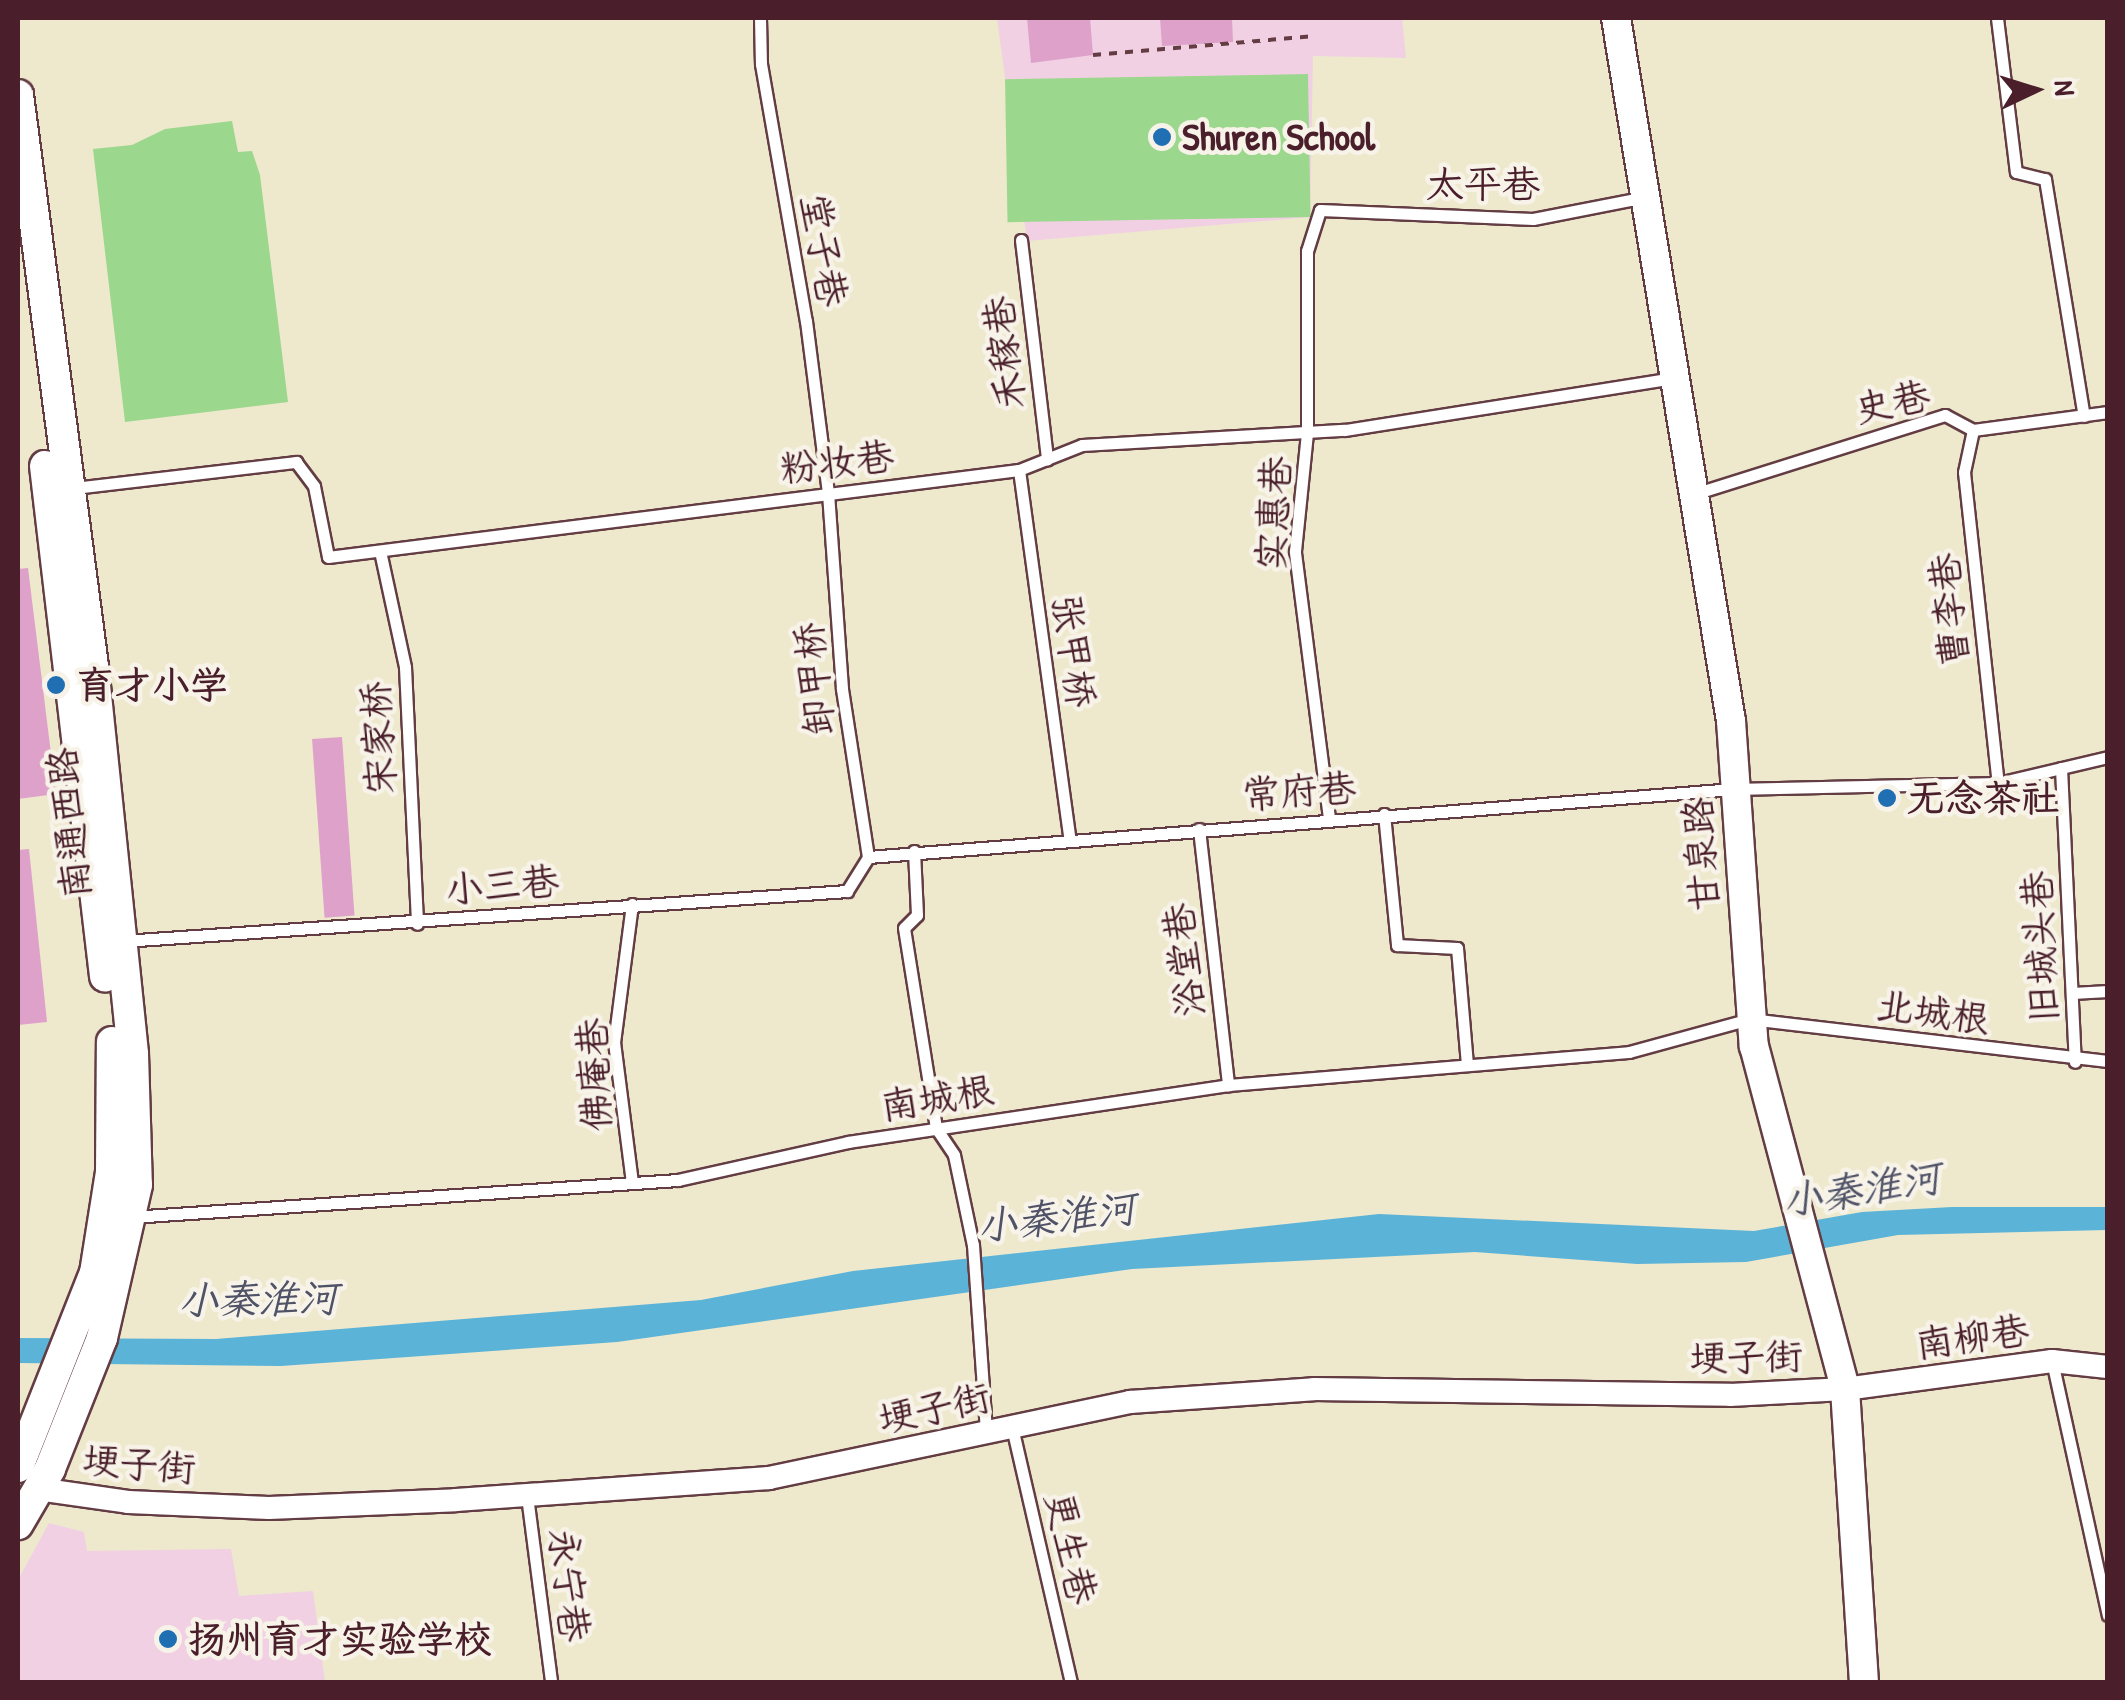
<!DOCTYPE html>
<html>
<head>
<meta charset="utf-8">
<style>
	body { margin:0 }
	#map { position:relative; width:2125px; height:1700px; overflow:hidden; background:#eee8cd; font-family:"Patrick Hand","LXGW WenKai TC",sans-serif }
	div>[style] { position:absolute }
	.built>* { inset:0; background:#f1d0e3 }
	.green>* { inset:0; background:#9bd78c; transform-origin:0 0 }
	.water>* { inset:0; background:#5bb3d8 }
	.building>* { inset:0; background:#dea1c9; transform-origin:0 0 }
	.path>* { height:4px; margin-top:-2px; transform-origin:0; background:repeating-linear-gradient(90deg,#633d43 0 8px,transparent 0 16px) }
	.roads { filter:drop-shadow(2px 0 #633d43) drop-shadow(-2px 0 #633d43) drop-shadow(0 2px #633d43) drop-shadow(0 -2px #633d43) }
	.service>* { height:11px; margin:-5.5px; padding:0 5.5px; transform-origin:5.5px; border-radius:5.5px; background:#fff }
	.minor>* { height:22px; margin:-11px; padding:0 11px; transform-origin:11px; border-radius:11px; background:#fff }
	.tertiary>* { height:28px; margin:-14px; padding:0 14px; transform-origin:14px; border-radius:14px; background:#fff }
	.secondary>* { height:30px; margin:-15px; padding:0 15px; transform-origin:15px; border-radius:15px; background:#fff }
	.dots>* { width:28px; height:28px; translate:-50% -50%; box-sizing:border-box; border:5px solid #f7f3e8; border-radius:50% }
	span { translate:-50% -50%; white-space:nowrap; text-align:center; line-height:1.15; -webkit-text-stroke:9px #f7f3e8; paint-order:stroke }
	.poi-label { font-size:38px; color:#4a1f2b; font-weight:700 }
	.left { translate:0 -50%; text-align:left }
	.street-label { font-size:38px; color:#4a1f2b }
	.water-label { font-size:40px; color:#505368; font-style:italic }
	.frame { position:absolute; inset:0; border:20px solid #4a1f2b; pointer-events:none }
	.north { position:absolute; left:1985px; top:40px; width:100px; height:100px; -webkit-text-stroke:8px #f7f3e8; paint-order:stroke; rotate:86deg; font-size:28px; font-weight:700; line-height:40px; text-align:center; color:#4a1f2b }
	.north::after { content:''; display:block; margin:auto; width:35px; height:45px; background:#4a1f2b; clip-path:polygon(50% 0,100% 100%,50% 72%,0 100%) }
</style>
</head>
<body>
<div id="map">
	<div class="built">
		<div style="clip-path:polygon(997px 18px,1402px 18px,1406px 58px,1313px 56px,1310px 217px,1027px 241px)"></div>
		<div style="clip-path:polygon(49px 1523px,84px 1532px,87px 1551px,231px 1549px,239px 1596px,313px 1591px,325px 1682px,18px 1682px,18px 1580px)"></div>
	</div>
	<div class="green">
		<div style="left:1308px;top:74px;width:143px;height:303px;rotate:89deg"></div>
		<div style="clip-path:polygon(232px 121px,238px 152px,252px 151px,260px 175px,288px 402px,125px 422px,93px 149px,132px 145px,165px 129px)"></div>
	</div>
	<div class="water">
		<div style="clip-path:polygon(1952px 1207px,2107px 1207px,2107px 1230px,1898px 1235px,1746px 1262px,1637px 1264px,1475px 1252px,1132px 1269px,617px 1342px,281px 1366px,18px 1363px,18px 1338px,216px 1339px,701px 1300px,853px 1271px,1379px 1214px,1754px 1231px,1862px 1212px)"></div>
	</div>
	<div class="building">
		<div style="clip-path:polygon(1027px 18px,1090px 18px,1093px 55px,1031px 63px)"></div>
		<div style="clip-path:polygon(1160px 18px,1232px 18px,1233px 42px,1162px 46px)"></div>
		<div style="clip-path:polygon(28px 568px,56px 794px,18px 799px,18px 569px)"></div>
		<div style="left:342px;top:737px;width:179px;height:30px;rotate:86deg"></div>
		<div style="clip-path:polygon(29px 849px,47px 1022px,18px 1025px,18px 850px)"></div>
	</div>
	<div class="path">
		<div style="left:1093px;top:55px;width:223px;rotate:-4.9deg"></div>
	</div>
	<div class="roads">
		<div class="service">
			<div style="left:760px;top:18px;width:46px;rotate:88.8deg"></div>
			<div style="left:761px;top:64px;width:261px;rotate:80.1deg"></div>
			<div style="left:806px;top:321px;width:173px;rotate:82.7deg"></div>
			<div style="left:828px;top:493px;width:196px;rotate:85.9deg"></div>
			<div style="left:842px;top:689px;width:170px;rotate:81.2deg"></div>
			<div style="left:1997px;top:18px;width:155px;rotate:83deg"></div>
			<div style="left:2016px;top:172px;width:30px;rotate:14deg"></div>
			<div style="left:2045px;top:179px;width:240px;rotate:80.7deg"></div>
			<div style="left:1021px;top:240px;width:221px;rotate:83.2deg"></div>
			<div style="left:1973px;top:430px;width:43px;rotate:102.1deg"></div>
			<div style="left:1964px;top:472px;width:313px;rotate:83.8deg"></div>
			<div style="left:1019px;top:470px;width:374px;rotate:82.2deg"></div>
			<div style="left:74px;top:488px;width:224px;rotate:-6.7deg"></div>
			<div style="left:296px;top:462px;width:30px;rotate:53deg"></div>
			<div style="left:314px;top:486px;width:72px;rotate:78.8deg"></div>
			<div style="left:328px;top:557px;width:696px;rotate:-7.18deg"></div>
			<div style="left:1019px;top:470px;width:68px;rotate:-21.6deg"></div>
			<div style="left:1082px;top:445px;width:263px;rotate:-3.3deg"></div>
			<div style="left:1345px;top:430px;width:332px;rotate:-9deg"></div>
			<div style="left:1694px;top:494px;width:263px;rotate:-17.5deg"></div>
			<div style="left:1945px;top:415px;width:32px;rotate:28deg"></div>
			<div style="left:1973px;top:430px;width:136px;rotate:-7.6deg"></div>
			<div style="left:380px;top:551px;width:119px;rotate:77.8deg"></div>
			<div style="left:405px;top:667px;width:257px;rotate:87.3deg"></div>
			<div style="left:2061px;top:768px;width:294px;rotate:87.3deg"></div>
			<div style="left:1384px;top:814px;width:132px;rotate:84.3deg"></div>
			<div style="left:1397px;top:945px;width:60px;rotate:2.9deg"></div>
			<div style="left:1457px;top:948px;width:116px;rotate:85.1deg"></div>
			<div style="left:1329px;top:818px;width:269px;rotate:-97.3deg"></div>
			<div style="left:1295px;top:551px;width:120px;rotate:-84.2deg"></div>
			<div style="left:1307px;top:432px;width:181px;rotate:-90deg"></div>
			<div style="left:1307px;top:251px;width:43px;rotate:-72.4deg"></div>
			<div style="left:1320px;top:210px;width:213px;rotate:2.4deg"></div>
			<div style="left:1533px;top:219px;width:114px;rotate:-11.1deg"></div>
			<div style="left:1199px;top:829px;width:258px;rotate:83.5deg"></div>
			<div style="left:914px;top:851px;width:64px;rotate:87.3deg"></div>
			<div style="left:917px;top:915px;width:18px;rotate:135deg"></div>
			<div style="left:904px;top:928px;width:203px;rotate:80.9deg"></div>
			<div style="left:936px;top:1128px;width:32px;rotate:56deg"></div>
			<div style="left:954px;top:1155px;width:92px;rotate:78.1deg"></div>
			<div style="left:973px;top:1245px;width:187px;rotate:86deg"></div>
			<div style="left:868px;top:857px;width:869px;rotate:-4.49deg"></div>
			<div style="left:1734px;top:789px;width:264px;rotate:-1.3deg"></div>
			<div style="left:1998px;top:783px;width:113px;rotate:-13.3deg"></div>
			<div style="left:632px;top:904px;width:139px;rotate:97.4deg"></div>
			<div style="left:614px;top:1042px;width:142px;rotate:82.7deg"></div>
			<div style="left:123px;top:941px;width:726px;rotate:-3.95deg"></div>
			<div style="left:847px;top:891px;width:40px;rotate:-58deg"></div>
			<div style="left:2072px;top:993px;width:36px;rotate:-3deg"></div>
			<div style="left:131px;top:1217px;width:548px;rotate:-3.87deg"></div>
			<div style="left:678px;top:1180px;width:174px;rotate:-12.6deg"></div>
			<div style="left:848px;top:1142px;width:384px;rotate:-8.5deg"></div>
			<div style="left:1228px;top:1085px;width:402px;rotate:-4.7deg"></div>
			<div style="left:1629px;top:1052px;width:125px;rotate:-15.3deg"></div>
			<div style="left:1750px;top:1019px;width:360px;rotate:6.7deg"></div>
			<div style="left:2052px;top:1361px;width:260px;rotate:77.6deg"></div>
			<div style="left:1012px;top:1427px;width:262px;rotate:77deg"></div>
			<div style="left:527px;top:1496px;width:188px;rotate:82.6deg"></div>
		</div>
		<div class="minor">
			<div style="left:38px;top:1489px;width:91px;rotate:8.2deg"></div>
			<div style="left:128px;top:1502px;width:141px;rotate:2.4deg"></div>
			<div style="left:269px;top:1508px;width:187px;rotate:-2.4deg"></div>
			<div style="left:456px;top:1500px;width:314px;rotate:-4deg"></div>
			<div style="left:769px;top:1478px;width:369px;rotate:-11.9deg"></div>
			<div style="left:1130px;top:1402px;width:184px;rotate:-4deg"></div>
			<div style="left:1314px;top:1389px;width:416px;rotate:0.8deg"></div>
			<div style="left:1730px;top:1395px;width:115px;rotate:-3deg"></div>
			<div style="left:1845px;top:1389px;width:209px;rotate:-7.7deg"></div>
			<div style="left:2052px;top:1361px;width:56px;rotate:6.1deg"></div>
		</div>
		<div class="tertiary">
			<div style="left:1616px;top:18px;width:712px;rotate:80.71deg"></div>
			<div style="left:1731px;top:721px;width:326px;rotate:86deg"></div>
			<div style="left:1754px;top:1046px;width:355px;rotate:75.1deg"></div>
			<div style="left:1845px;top:1389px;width:294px;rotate:86.3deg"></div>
		</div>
		<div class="secondary">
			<div style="left:18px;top:95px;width:576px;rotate:82.52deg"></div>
			<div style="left:93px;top:666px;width:390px;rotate:84.1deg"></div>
			<div style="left:133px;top:1054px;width:131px;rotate:88.3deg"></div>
			<div style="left:137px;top:1185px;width:157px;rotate:102.9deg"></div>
			<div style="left:102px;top:1338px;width:141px;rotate:111.7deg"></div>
			<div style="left:50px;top:1469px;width:64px;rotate:120.2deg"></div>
			<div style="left:45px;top:466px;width:514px;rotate:83.29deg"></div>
			<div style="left:18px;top:1467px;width:209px;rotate:-68.4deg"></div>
			<div style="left:95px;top:1273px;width:102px;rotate:-81deg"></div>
			<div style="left:111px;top:1172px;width:130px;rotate:-89.6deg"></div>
		</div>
	</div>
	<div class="dots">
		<div style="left:1162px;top:137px;background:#1f6fb2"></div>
		<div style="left:56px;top:685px;background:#1f6fb2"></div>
		<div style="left:1887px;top:798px;background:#1f6fb2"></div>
		<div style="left:168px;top:1639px;background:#1f6fb2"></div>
	</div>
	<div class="poi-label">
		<span class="left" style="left:1182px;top:137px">Shuren School</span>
		<span class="left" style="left:76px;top:685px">育才小学</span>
		<span class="left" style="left:1907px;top:798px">无念茶社</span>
		<span class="left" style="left:188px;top:1639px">扬州育才实验学校</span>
	</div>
	<div class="street-label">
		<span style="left:1483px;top:184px">太平巷</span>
		<span style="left:824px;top:250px;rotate:80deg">堂子巷</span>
		<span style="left:1004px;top:353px;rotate:-97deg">禾稼巷</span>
		<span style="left:1892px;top:402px;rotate:-12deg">史巷</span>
		<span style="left:837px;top:462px;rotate:-7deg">粉妆巷</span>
		<span style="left:1273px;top:513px;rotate:-87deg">实惠巷</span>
		<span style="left:1949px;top:610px;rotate:-96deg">曹李巷</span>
		<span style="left:1074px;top:651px;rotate:82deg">张甲桥</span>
		<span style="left:814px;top:679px;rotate:-96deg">卸甲桥</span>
		<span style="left:378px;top:738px;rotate:-93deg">宋家桥</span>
		<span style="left:1299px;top:791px;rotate:-4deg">常府巷</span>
		<span style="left:69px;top:823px;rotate:-96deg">南通西路</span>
		<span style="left:1701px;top:854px;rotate:-94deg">甘泉路</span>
		<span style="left:502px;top:885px;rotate:-5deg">小三巷</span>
		<span style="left:2040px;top:947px;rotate:-93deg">旧城头巷</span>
		<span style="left:1184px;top:960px;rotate:-97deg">浴堂巷</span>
		<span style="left:1933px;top:1012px;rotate:8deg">北城根</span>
		<span style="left:594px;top:1075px;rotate:-93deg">佛庵巷</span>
		<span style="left:937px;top:1098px;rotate:-9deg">南城根</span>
		<span style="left:1972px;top:1337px;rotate:-8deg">南柳巷</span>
		<span style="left:1746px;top:1357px;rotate:-1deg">埂子街</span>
		<span style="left:934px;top:1408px;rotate:-12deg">埂子街</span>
		<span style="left:139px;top:1464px;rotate:5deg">埂子街</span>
		<span style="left:1071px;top:1548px;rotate:77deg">更生巷</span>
		<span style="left:569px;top:1585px;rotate:83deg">永宁巷</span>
	</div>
	<div class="water-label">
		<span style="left:1861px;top:1188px;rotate:-9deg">小秦淮河</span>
		<span style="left:1056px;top:1216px;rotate:-7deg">小秦淮河</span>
		<span style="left:258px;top:1298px;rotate:-1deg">小秦淮河</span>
	</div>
	<div class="frame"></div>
	<div class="north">N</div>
</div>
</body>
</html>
